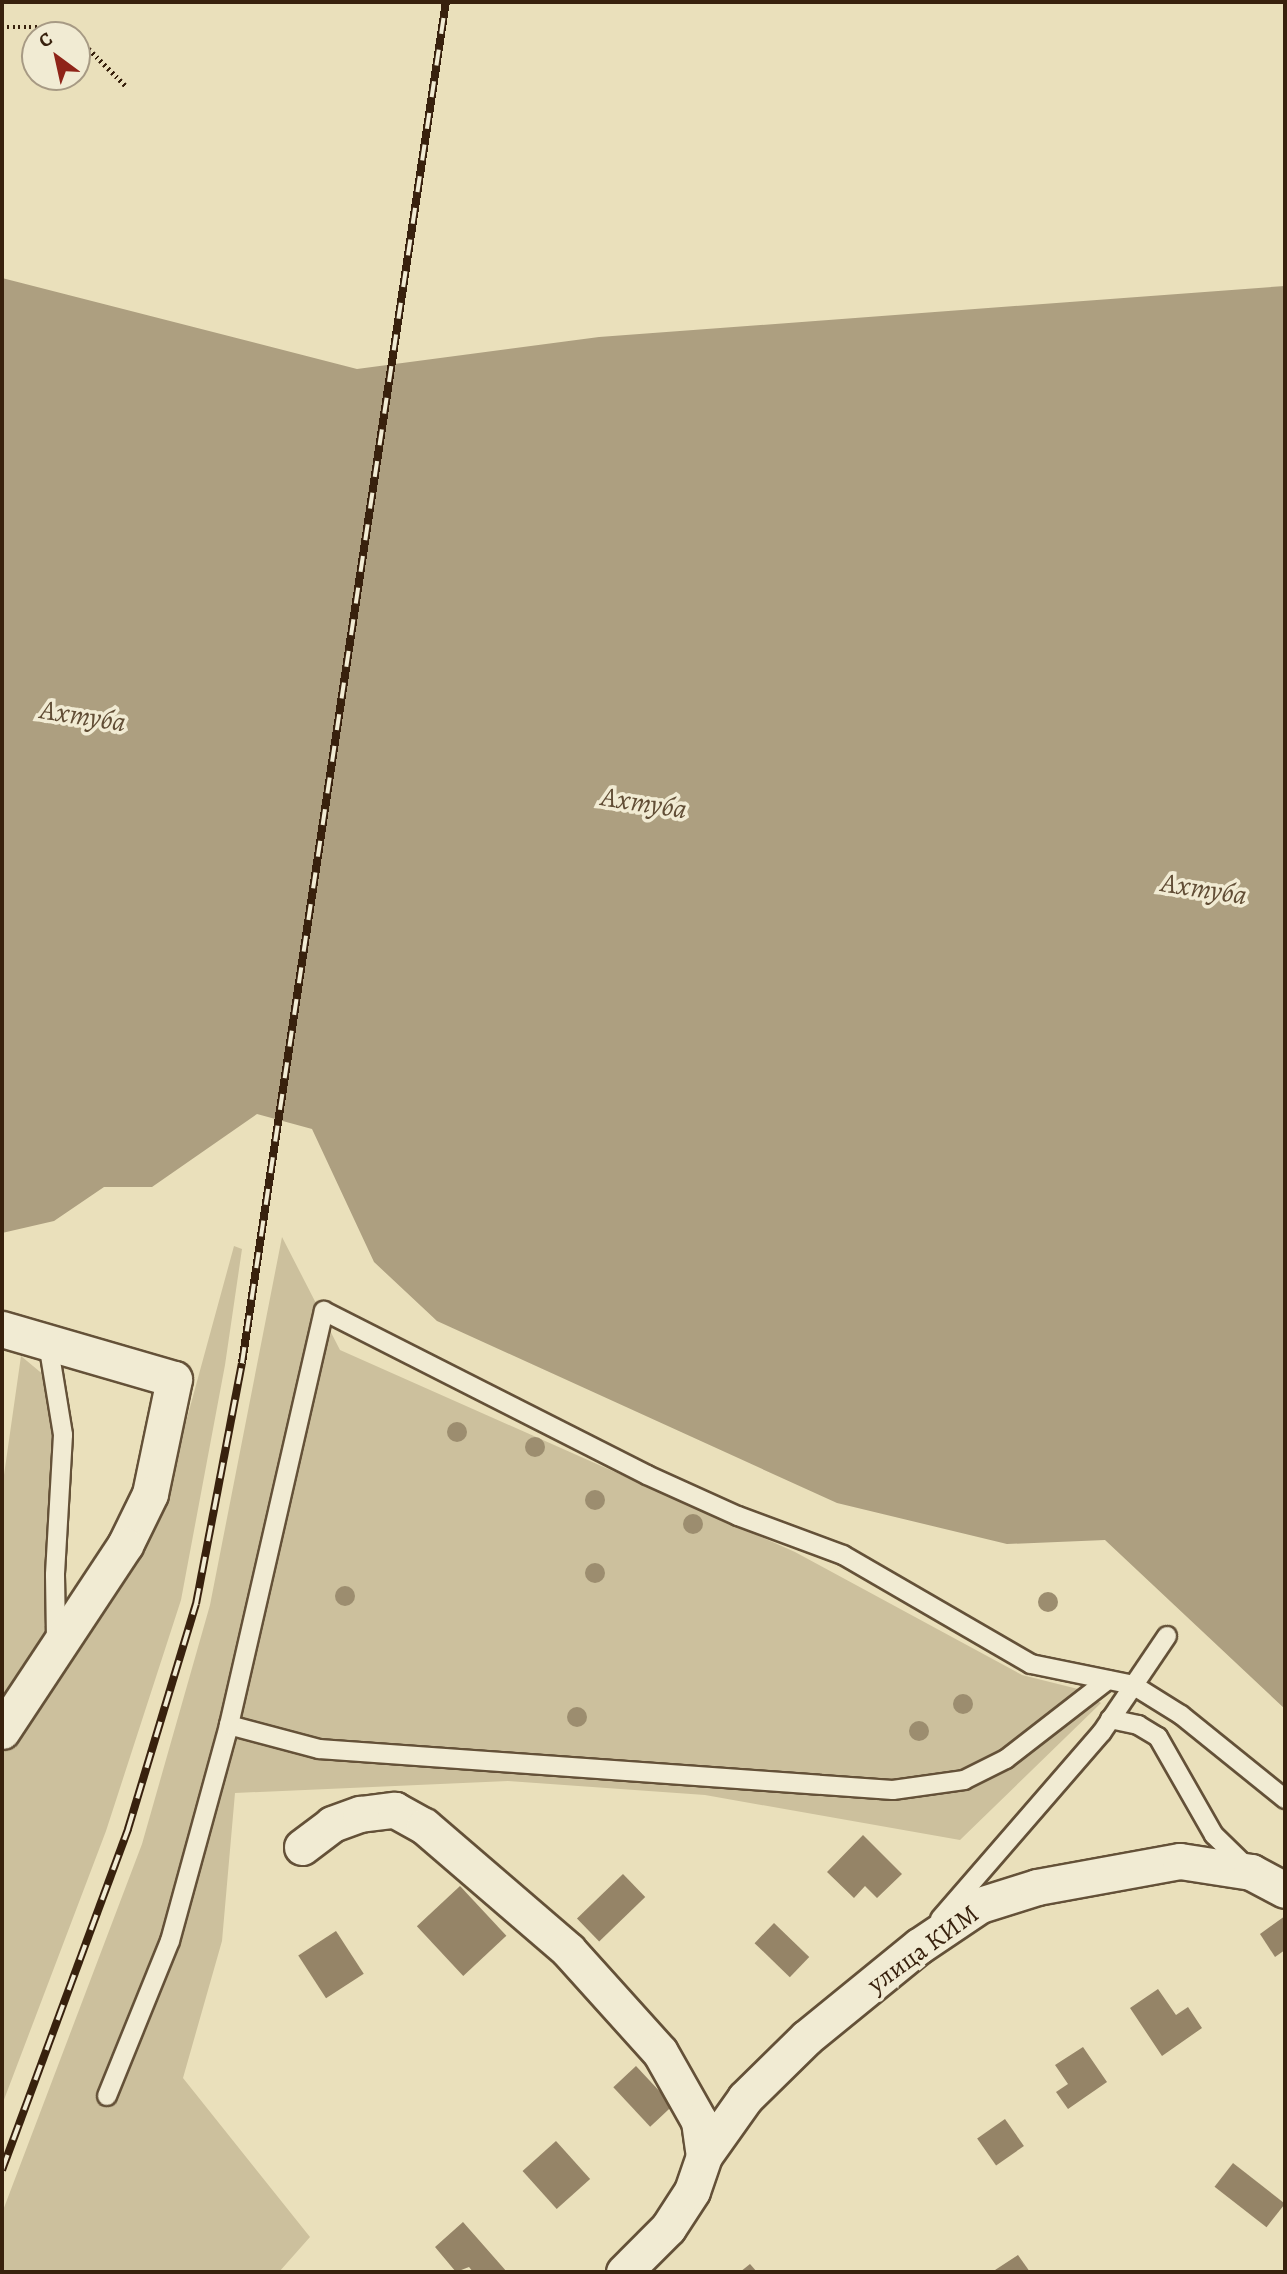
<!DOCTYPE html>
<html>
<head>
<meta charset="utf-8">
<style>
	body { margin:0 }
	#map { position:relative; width:1287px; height:2274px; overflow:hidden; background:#eae0bb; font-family:Alegreya,serif }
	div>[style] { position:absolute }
	.green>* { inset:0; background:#ccc09d }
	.water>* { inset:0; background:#ad9f80 }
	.building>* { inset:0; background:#958467; transform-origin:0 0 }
	.path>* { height:4.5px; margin-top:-2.25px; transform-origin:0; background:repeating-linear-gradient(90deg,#38210d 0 2px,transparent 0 5.5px) }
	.roads { filter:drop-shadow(2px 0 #645138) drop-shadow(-2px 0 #645138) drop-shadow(0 2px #645138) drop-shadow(0 -2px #645138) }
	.service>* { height:18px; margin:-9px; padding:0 9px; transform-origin:9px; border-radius:9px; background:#f1ebd3 }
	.minor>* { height:35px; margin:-17.5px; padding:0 17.5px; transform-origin:17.5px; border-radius:17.5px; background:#f1ebd3 }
	.rail>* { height:8px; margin-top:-4px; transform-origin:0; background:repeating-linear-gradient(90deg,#f1ebd3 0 16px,#38210d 0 32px); box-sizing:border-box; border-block:2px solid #38210d }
	.trees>* { width:20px; height:20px; margin:-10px; border-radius:50%; background:#9c8d6f }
	span { translate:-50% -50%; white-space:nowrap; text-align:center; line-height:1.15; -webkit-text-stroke:7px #f1ebd3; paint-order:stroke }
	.street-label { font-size:26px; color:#38210d }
	.water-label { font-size:28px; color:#614d35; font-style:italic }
	.frame { position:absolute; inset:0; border:4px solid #38210d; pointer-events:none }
	.north { position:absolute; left:21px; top:21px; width:70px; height:70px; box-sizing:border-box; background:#f1ebd3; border:2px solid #a79a84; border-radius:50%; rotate:327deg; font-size:19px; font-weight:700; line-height:28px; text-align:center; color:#38210d }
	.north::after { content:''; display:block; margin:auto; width:24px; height:32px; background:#8f2418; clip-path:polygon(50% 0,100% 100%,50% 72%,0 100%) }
</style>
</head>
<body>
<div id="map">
	<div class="green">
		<div style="clip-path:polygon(282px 1237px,340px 1350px,795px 1552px,1022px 1675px,1078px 1689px,1101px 1703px,960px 1840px,705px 1795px,508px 1781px,235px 1793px,222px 1941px,183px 2078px,310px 2237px,279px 2272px,2px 2272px,2px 2213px,142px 1844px,210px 1605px)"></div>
		<div style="clip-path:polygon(234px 1246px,242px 1249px,225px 1365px,181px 1600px,106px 1831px,2px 2105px,2px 1489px,21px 1356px,45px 1376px,53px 1437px,44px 1626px,87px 1623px,126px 1573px,178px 1451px)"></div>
	</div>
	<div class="water">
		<div style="clip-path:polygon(2px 278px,357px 369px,599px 337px,1285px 286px,1285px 1709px,1105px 1540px,1007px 1544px,837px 1503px,437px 1321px,374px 1262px,312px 1129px,257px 1114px,152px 1187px,104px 1187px,54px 1221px,2px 1233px)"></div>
	</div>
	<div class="building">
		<div style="clip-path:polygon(863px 1835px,902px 1874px,877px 1898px,865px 1886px,854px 1898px,827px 1872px)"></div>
		<div style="left:623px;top:1874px;width:32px;height:64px;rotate:46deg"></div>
		<div style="left:460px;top:1886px;width:68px;height:59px;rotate:47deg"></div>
		<div style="clip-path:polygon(1285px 1916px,1285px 1950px,1275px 1957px,1260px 1934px)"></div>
		<div style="left:774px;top:1923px;width:49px;height:28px;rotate:44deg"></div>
		<div style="left:336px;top:1931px;width:51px;height:45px;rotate:57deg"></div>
		<div style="clip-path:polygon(1158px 1989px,1176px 2015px,1188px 2007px,1202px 2028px,1162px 2056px,1130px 2008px)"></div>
		<div style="clip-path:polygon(1083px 2047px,1107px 2082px,1068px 2109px,1056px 2092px,1068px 2084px,1055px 2065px)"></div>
		<div style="left:636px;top:2066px;width:54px;height:31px;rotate:47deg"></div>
		<div style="left:1005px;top:2119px;width:33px;height:34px;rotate:55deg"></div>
		<div style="left:556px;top:2141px;width:51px;height:45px;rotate:48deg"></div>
		<div style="left:1233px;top:2163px;width:66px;height:30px;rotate:38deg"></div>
		<div style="clip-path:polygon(463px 2222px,507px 2272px,473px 2272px,469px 2267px,456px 2272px,435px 2247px)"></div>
		<div style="clip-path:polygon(1018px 2255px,1030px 2272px,992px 2272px)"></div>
		<div style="clip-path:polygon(750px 2264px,757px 2272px,740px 2272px)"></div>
	</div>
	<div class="path">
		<div style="left:2px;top:27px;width:65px"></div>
		<div style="left:67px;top:27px;width:11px;rotate:45deg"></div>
		<div style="left:77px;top:37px;width:69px;rotate:45deg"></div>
	</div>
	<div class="roads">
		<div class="service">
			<div style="left:48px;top:1343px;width:93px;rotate:80.7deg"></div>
			<div style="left:63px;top:1435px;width:140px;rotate:93.3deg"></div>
			<div style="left:55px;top:1575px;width:67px;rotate:89.1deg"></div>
			<div style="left:1110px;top:1719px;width:29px;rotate:12deg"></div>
			<div style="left:1138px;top:1725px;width:23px;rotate:31deg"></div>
			<div style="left:1158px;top:1737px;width:113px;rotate:60.3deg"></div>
			<div style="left:1214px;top:1835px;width:49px;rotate:44.2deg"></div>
			<div style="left:229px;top:1725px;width:93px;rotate:14.9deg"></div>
			<div style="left:319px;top:1749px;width:575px;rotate:4.09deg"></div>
			<div style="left:893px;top:1790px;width:72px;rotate:-8deg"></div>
			<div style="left:964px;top:1780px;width:47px;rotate:-26.6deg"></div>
			<div style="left:1006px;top:1759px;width:129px;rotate:-37.8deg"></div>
			<div style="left:940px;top:1919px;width:247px;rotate:-49.1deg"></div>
			<div style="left:1102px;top:1732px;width:116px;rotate:-55.9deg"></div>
			<div style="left:107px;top:2096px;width:167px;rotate:-67.9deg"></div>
			<div style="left:170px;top:1941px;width:224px;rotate:-74.7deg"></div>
			<div style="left:229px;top:1725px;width:425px;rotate:-77.1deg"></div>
			<div style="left:324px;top:1311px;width:362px;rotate:26.9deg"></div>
			<div style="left:647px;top:1475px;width:100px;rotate:24.3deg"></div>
			<div style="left:738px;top:1516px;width:112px;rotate:20.4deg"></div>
			<div style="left:843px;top:1555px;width:217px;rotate:30.1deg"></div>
			<div style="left:1031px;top:1664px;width:104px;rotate:11.6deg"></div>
			<div style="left:1133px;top:1685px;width:57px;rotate:32deg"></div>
			<div style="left:1181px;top:1715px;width:134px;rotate:38.9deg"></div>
		</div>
		<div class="minor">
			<div style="left:2px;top:1329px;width:179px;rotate:16.2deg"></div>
			<div style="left:174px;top:1379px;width:117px;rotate:101.8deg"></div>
			<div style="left:150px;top:1494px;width:57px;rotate:116.1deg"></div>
			<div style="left:125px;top:1545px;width:223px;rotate:123.5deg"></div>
			<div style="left:302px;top:1847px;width:38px;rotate:-37deg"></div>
			<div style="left:332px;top:1824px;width:30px;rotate:-20deg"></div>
			<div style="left:360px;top:1814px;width:35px;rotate:-7deg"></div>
			<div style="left:395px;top:1810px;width:33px;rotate:29deg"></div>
			<div style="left:424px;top:1826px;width:190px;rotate:40.7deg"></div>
			<div style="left:568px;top:1950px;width:137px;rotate:48deg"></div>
			<div style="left:660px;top:2052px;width:79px;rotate:60.5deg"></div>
			<div style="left:699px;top:2121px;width:35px;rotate:82deg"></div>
			<div style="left:624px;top:2272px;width:62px;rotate:-45deg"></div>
			<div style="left:668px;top:2228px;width:44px;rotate:-57deg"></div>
			<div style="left:692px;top:2191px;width:37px;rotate:-71deg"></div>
			<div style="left:704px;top:2156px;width:71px;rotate:-54.7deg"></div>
			<div style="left:745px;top:2098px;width:86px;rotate:-44.5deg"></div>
			<div style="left:806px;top:2038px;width:146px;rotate:-39.2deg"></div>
			<div style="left:919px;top:1946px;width:73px;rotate:-33.9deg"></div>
			<div style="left:980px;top:1905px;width:60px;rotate:-17.5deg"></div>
			<div style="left:1037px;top:1887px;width:145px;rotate:-10.3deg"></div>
			<div style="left:1180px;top:1861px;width:72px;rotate:8.8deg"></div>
			<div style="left:1251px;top:1872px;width:38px;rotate:28deg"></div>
		</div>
	</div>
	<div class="rail">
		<div style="left:2px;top:2170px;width:364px;rotate:-69.7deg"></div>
		<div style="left:128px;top:1829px;width:235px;rotate:-73.2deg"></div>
		<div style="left:196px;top:1604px;width:245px;rotate:-79.2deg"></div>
		<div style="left:242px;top:1363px;width:1376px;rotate:-81.48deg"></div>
	</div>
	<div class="trees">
		<div style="left:457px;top:1432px"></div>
		<div style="left:535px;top:1447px"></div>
		<div style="left:595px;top:1500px"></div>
		<div style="left:693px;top:1524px"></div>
		<div style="left:595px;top:1573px"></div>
		<div style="left:345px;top:1596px"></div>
		<div style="left:1048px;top:1602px"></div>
		<div style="left:963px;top:1704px"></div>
		<div style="left:577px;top:1717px"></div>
		<div style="left:919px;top:1731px"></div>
	</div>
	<div class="street-label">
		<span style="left:923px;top:1949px;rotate:-36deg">улица КИМ</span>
	</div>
	<div class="water-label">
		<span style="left:83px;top:716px;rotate:9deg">Ахтуба</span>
		<span style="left:644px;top:803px;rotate:9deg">Ахтуба</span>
		<span style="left:1204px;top:889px;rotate:9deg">Ахтуба</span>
	</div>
	<div class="frame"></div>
	<div class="north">С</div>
</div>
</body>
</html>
